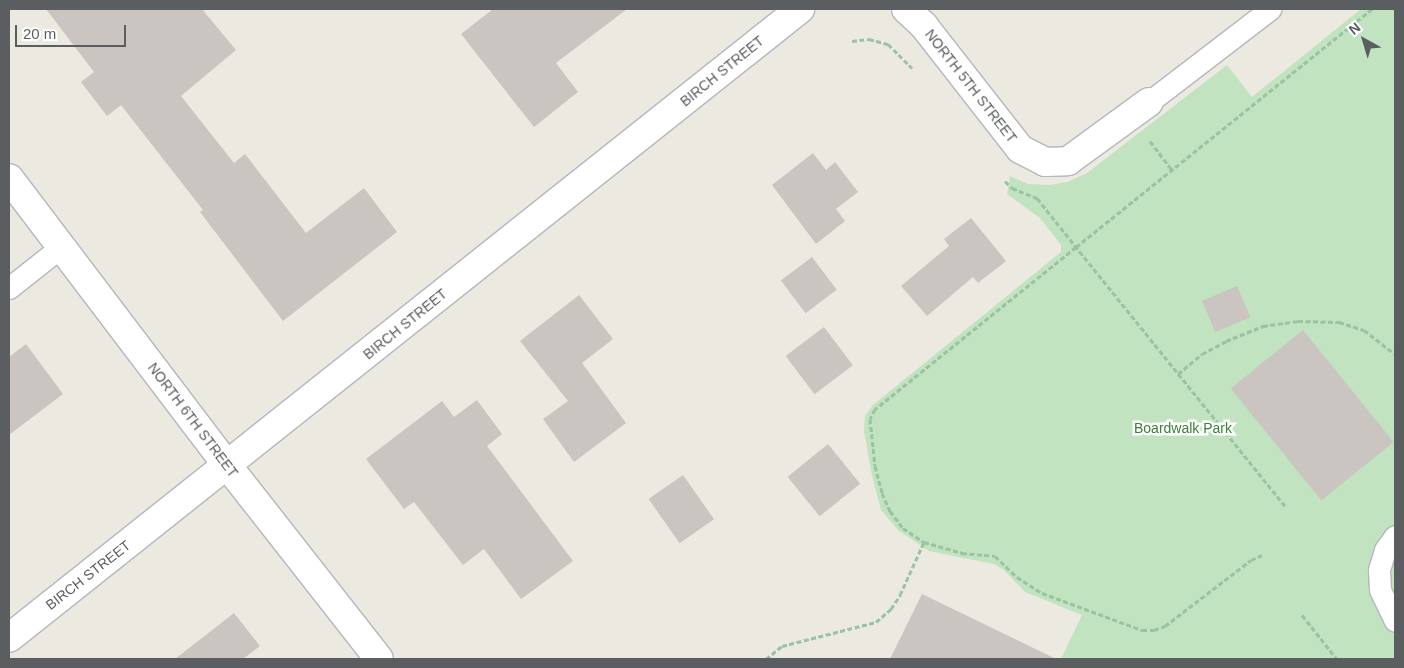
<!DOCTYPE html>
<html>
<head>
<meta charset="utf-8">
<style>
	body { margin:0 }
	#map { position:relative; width:1404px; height:668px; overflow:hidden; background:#ece9e1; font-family:Arial,sans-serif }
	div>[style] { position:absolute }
	.green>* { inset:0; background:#c1e3bf }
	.building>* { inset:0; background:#cac5c0; transform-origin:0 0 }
	.path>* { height:3px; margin-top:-1.5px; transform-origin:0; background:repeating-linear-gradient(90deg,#99c3a2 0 5px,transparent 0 7.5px) }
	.roads { filter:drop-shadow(1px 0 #b4b7bb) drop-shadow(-1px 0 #b4b7bb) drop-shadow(0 1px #b4b7bb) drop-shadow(0 -1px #b4b7bb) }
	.service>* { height:21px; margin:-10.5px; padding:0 10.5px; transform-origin:10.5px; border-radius:10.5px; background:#fff }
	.minor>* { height:28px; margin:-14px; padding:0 14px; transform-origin:14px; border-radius:14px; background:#fff }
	span { translate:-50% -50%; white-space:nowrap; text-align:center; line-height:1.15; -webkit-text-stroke:5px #fff; paint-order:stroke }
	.street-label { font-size:14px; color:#5a5e61 }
	.park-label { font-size:14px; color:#3b8139 }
	.frame { position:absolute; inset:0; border:10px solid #5a5e61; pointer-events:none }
	.north { position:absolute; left:1339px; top:15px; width:50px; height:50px; -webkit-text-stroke:4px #fff; paint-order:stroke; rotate:321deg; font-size:14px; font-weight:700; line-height:20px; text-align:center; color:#5a5e61 }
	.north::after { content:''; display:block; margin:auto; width:18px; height:22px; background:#5a5e61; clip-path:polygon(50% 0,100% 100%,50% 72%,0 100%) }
	.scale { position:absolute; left:15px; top:25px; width:111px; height:22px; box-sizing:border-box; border:2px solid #5a5e61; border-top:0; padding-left:6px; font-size:15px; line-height:18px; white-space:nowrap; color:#5a5e61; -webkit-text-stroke:4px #fff; paint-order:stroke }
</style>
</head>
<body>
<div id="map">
	<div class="green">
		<div style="clip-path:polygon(1361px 9px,1395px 9px,1395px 659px,1061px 659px,1082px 615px,1025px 592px,1004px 570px,994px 564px,929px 551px,898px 530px,881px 510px,872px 476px,864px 431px,865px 416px,873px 405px,1061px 252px,1061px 245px,1040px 218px,1007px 194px,1010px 176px,1028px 184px,1049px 185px,1068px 182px,1087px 173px,1227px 65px,1252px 97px)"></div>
	</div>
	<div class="building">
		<div style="clip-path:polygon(46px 9px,202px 9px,236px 50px,181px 96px,234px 163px,245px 154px,306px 233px,364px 188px,397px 232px,283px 321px,200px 212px,203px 210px,121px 105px,107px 116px,81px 82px,94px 72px)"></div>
		<div style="clip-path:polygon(493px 9px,627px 9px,556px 63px,578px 92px,534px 127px,461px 34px)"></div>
		<div style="clip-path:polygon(813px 153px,826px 170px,835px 162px,858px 192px,836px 209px,845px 221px,816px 244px,772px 185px)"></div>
		<div style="clip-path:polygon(971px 218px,1006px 261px,978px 283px,973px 277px,927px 316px,901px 286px,949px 246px,944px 239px)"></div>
		<div style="left:812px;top:257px;width:41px;height:39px;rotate:53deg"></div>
		<div style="left:1237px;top:286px;width:34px;height:38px;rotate:67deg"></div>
		<div style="clip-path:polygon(579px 295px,613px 339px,582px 363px,626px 423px,574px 462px,543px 419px,568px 401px,520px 341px)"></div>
		<div style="left:824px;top:327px;width:48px;height:48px;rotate:53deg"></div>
		<div style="left:1303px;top:330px;width:144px;height:93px;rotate:51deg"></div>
		<div style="clip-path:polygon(26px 344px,63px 394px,9px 435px,9px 357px)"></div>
		<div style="clip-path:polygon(477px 400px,502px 434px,487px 446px,573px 561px,521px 599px,484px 549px,463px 565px,414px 502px,404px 509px,366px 459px,442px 401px,454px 417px)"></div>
		<div style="left:828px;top:444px;width:51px;height:52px;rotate:51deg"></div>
		<div style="left:683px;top:475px;width:54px;height:42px;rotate:55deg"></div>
		<div style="clip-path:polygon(922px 594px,1056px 659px,890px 659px)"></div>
		<div style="clip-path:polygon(234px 613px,260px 646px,243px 659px,175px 659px)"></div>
	</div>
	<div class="path">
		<div style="left:852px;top:41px;width:17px;rotate:-7deg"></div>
		<div style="left:869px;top:39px;width:20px;rotate:15deg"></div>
		<div style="left:888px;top:44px;width:34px;rotate:45deg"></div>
		<div style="left:1150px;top:141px;width:35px;rotate:53deg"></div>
		<div style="left:1005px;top:181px;width:10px;rotate:45deg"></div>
		<div style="left:1012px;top:188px;width:27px;rotate:22deg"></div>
		<div style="left:1037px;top:198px;width:63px;rotate:51.5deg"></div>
		<div style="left:1076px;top:247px;width:258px;rotate:141.1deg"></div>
		<div style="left:875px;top:409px;width:11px;rotate:117deg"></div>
		<div style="left:870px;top:419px;width:47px;rotate:83.9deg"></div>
		<div style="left:875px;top:466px;width:28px;rotate:75deg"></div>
		<div style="left:882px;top:493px;width:20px;rotate:66deg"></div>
		<div style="left:890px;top:511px;width:21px;rotate:53deg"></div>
		<div style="left:903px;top:528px;width:25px;rotate:34deg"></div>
		<div style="left:924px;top:542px;width:40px;rotate:16deg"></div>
		<div style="left:962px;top:553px;width:33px;rotate:5deg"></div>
		<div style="left:995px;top:556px;width:30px;rotate:44deg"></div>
		<div style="left:1017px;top:577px;width:30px;rotate:33deg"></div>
		<div style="left:1042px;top:593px;width:107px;rotate:20.3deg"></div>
		<div style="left:1142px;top:630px;width:12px"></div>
		<div style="left:1154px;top:630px;width:12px;rotate:-20deg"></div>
		<div style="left:1165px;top:626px;width:108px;rotate:-37.5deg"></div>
		<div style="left:1251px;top:560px;width:12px;rotate:-24deg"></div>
		<div style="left:1178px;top:374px;width:31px;rotate:-40deg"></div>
		<div style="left:1202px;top:354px;width:27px;rotate:-28deg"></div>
		<div style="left:1226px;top:341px;width:40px;rotate:-22deg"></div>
		<div style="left:1263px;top:326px;width:35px;rotate:-8deg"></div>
		<div style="left:1298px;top:321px;width:41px;rotate:1.4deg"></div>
		<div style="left:1339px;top:322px;width:26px;rotate:18deg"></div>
		<div style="left:1364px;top:330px;width:39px;rotate:38deg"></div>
		<div style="left:1285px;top:506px;width:333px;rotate:-128.9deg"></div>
		<div style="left:1076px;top:247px;width:380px;rotate:-38.8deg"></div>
		<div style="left:1302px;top:615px;width:56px;rotate:51.5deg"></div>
		<div style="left:766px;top:659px;width:21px;rotate:-39deg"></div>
		<div style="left:782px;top:646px;width:97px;rotate:-14.3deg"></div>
		<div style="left:876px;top:622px;width:20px;rotate:-41deg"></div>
		<div style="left:891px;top:609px;width:17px;rotate:-57deg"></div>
		<div style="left:900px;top:595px;width:58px;rotate:-65.6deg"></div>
	</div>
	<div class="roads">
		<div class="service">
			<div style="left:1149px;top:102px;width:153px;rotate:-37.5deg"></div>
			<div style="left:9px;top:288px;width:66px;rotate:-38.3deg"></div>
			<div style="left:1395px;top:536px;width:17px;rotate:126deg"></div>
			<div style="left:1385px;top:550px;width:21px;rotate:107deg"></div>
			<div style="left:1379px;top:570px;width:20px;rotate:87deg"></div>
			<div style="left:1380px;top:590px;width:34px;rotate:64deg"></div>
		</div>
		<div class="minor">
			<div style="left:906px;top:9px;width:25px;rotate:43deg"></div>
			<div style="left:924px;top:26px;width:156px;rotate:52deg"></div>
			<div style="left:1020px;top:149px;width:28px;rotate:27deg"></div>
			<div style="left:1045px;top:162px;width:23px;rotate:-2deg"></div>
			<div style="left:1068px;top:161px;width:100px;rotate:-36.1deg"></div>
			<div style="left:9px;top:178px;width:360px;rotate:52.8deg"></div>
			<div style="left:227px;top:465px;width:246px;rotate:51.9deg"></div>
			<div style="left:9px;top:638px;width:1011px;rotate:-38.49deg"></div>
		</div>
	</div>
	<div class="street-label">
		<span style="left:722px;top:71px;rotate:-39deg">BIRCH STREET</span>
		<span style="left:971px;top:86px;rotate:52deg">NORTH 5TH STREET</span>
		<span style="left:405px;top:324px;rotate:-39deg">BIRCH STREET</span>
		<span style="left:193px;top:420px;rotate:53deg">NORTH 6TH STREET</span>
		<span style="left:88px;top:575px;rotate:-38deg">BIRCH STREET</span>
	</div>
	<div class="park-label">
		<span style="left:1183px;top:428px">Boardwalk Park</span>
	</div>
	<div class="frame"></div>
	<div class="north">N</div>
	<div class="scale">20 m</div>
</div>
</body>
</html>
